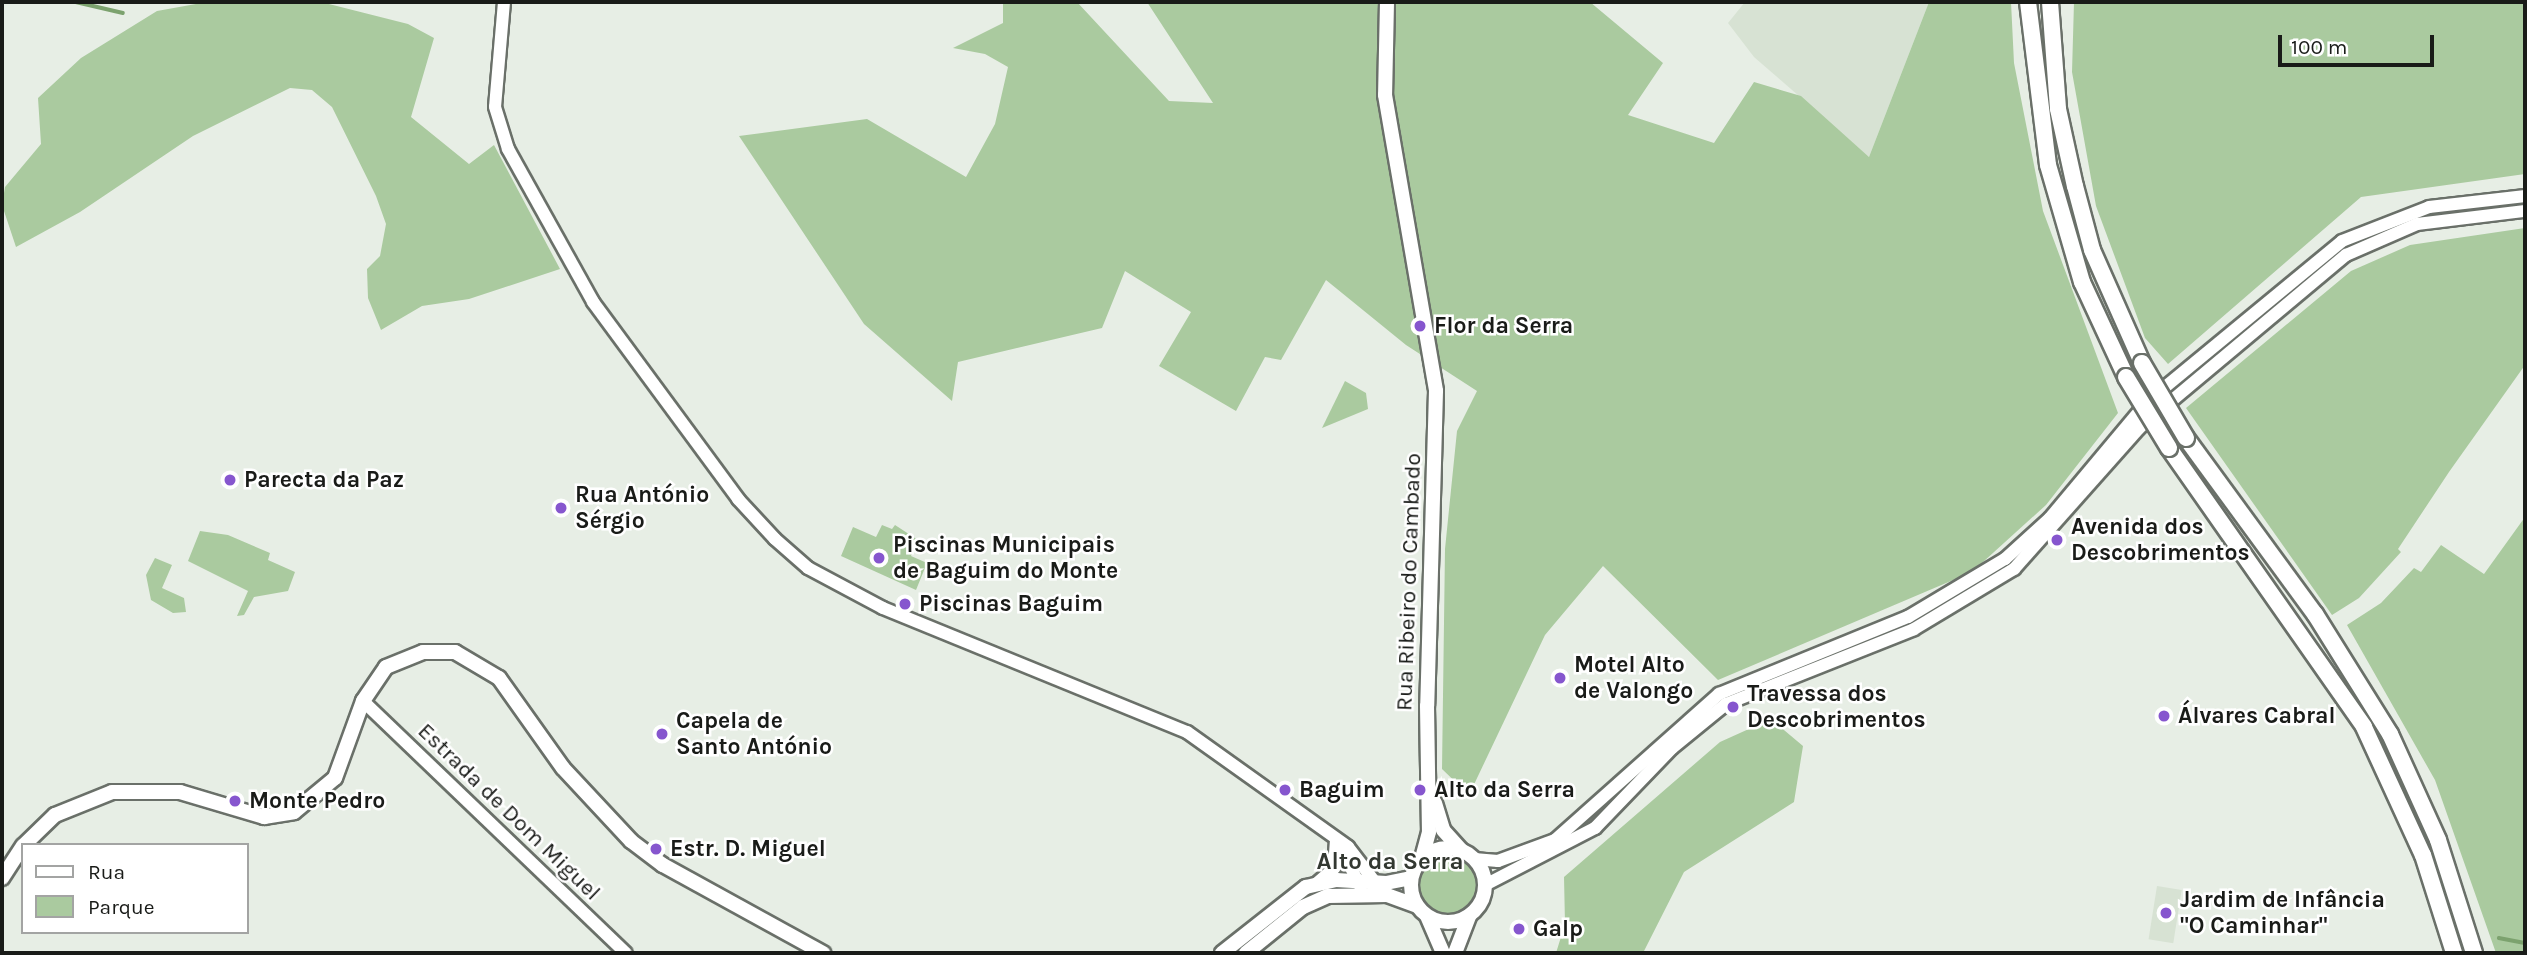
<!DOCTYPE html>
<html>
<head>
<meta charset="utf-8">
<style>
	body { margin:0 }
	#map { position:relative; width:2527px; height:955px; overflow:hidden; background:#e7eee5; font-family:Karla,sans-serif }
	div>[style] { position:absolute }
	.built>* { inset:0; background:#d7e2d3; transform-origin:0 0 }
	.green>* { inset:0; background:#aaca9f }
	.round { border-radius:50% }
	.stream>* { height:3.5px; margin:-1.75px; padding:0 1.75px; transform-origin:1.75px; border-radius:1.75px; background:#7ca26e }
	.roads { filter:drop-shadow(2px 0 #6a7069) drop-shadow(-2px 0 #6a7069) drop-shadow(0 2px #6a7069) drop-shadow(0 -2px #6a7069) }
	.secondary>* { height:12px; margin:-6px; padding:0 6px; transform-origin:6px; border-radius:6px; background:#fff }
	.primary>* { height:14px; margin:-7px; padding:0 7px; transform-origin:7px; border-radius:7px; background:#fff }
	.primary>.ring { margin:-7px; padding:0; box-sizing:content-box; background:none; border:14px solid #fff; border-radius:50% }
	.highway>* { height:16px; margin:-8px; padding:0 8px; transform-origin:8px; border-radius:8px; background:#fff }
	.bridges { filter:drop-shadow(2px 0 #6a7069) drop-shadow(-2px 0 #6a7069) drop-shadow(0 2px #6a7069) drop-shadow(0 -2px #6a7069) }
	.highway-bridge>* { height:16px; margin:-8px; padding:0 8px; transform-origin:8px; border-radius:8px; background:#fff }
	.dots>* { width:19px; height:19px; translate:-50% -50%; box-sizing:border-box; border:4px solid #fff; border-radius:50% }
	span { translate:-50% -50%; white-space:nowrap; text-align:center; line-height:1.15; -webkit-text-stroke:5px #fff; paint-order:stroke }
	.poi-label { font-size:23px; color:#191b18; font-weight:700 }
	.left { translate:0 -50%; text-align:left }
	.street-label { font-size:23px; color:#191b18 }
	.neighbourhood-label { font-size:24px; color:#333831; font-weight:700 }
	.frame { position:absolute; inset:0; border:4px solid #191b18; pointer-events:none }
	.legend { position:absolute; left:21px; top:843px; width:228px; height:91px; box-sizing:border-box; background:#fff; border:2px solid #a3a4a3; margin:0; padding:9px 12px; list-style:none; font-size:21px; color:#191b18 }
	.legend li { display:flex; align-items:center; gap:14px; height:35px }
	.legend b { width:35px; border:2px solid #a3a4a3 }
	.scale { position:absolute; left:2278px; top:35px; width:156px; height:32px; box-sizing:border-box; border:4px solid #191b18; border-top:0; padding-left:9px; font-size:21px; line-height:24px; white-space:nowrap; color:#191b18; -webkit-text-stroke:5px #fff; paint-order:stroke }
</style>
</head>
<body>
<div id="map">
	<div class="built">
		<div style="clip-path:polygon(1745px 2px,1929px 2px,1869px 157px,1754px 57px,1728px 23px)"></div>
		<div style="left:2157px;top:886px;width:25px;height:54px;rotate:9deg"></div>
	</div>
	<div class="green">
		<div style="clip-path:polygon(207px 2px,321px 2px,408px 24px,434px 38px,411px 117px,469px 164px,494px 145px,560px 269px,469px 299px,422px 306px,381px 330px,368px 298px,367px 269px,380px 256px,386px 224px,376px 196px,332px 107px,312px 90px,290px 88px,193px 136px,80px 212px,16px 247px,2px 205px,5px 187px,41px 144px,38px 98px,81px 58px,157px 11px)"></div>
		<div style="clip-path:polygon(1003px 2px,1077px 2px,1169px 101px,1213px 103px,1147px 2px,1590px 2px,1663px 63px,1628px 115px,1714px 143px,1754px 82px,1801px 96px,1869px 157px,1929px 2px,2011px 2px,2014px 63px,2043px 211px,2118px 413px,2046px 505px,1972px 572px,1718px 680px,1603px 566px,1545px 635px,1469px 795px,1442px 769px,1445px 549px,1457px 431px,1477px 391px,1406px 345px,1326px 280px,1281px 360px,1265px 357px,1236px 411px,1159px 366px,1191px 312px,1125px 271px,1102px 328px,958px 362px,952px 401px,864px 324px,739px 136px,867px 119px,966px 177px,995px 124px,1008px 67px,985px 54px,953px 48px,1003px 23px)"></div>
		<div style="clip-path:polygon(2074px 2px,2525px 2px,2525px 174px,2361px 197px,2168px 364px,2145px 338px,2096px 206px,2072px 72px)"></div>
		<div style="clip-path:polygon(2525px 228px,2525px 365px,2449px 472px,2398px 549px,2401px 552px,2359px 598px,2332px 615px,2186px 408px,2351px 271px,2410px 245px)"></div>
		<div style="clip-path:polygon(1345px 381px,1366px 393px,1368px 409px,1322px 428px)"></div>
		<div style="clip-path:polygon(2525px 517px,2525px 953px,2496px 953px,2435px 780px,2347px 625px,2381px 603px,2414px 568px,2421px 572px,2441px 545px,2484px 574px)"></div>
		<div style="clip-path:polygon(882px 525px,892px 529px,895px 525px,918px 540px,911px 556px,927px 563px,916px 590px,841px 556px,853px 527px,876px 537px)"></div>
		<div style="clip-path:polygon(200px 531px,228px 535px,270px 553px,268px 560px,295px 572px,288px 591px,254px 597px,244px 615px,237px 616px,248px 591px,188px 561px)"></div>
		<div style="clip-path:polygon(155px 558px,172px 565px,162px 588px,184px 598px,186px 612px,173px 613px,151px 600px,146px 575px)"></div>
		<div style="clip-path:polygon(1771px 719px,1803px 746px,1794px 802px,1684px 872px,1643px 953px,1556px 953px,1565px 924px,1564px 877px,1720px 742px)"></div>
		<div class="round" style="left:1418px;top:854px;width:62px;height:62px"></div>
	</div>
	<div class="stream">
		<div style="left:76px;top:2px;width:48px;rotate:13.2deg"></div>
		<div style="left:2499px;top:938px;width:26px;rotate:11deg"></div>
	</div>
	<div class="roads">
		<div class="secondary">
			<div style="left:504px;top:2px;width:105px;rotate:94.9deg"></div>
			<div style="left:495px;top:107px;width:44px;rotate:72.8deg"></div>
			<div style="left:508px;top:149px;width:175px;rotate:60.9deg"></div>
			<div style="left:593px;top:302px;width:245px;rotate:53.6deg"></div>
			<div style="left:738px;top:499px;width:54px;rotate:47.2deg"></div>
			<div style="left:775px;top:539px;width:44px;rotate:41.3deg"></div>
			<div style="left:808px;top:568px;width:85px;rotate:28.1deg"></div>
			<div style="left:883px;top:608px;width:328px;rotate:22.2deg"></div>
			<div style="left:1187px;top:732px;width:198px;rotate:35.5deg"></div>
			<div style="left:1348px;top:847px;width:44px;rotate:52.4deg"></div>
			<div style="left:363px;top:701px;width:364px;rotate:43.8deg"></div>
			<div style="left:1338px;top:842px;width:51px;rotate:63.4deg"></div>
			<div style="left:1474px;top:859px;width:24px;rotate:5deg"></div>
			<div style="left:1498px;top:861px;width:61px;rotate:-20.2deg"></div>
			<div style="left:1555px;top:840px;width:220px;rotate:-41.7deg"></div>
			<div style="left:1719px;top:694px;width:204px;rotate:-22.2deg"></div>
			<div style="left:1908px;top:617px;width:113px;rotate:-30.9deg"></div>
			<div style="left:2005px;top:559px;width:61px;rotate:-42.3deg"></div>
			<div style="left:2050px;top:518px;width:153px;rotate:-50.1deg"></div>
			<div style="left:2148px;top:401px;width:251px;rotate:-39.5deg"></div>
			<div style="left:2342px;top:241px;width:93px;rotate:-21.3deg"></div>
			<div style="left:2429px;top:207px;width:97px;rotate:-6.5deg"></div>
			<div style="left:1317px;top:883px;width:23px;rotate:-41deg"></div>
			<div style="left:1334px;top:868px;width:26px;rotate:-86deg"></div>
			<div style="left:1485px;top:885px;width:124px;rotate:-27.4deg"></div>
			<div style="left:1595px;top:828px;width:111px;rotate:-46.1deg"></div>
			<div style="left:1672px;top:748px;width:70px;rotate:-39.2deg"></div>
			<div style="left:1726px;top:704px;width:202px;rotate:-21.7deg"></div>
			<div style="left:1914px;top:629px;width:117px;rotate:-31deg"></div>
			<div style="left:2014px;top:569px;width:188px;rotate:-48.4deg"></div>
			<div style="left:2139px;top:428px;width:270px;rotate:-39.9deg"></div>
			<div style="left:2346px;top:255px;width:77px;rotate:-23.6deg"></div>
			<div style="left:2417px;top:224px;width:109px;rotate:-6.9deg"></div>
		</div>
		<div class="primary">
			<div style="left:1387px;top:2px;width:93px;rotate:91.2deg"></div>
			<div style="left:1385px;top:95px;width:300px;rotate:80.2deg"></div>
			<div style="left:1436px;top:391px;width:315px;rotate:91.6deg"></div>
			<div style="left:1427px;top:706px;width:126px;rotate:89.1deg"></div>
			<div style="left:1429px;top:832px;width:28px;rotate:105deg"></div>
			<div style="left:1435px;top:803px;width:28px;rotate:73deg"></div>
			<div style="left:1443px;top:830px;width:28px;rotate:48deg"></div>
			<div style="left:24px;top:845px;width:43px;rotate:-44.1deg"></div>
			<div style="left:55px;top:815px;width:61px;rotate:-22deg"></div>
			<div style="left:112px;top:792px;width:68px"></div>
			<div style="left:180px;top:792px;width:88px;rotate:16.6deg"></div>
			<div style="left:264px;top:817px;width:30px;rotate:-9deg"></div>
			<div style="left:294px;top:812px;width:53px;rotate:-39.7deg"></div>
			<div style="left:335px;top:778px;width:82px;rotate:-70deg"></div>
			<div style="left:363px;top:701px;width:41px;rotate:-55.9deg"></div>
			<div style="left:386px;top:667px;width:40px;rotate:-22deg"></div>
			<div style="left:423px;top:652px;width:32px"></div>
			<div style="left:455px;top:652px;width:51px;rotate:30.6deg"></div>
			<div style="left:499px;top:678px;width:110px;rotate:54.6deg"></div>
			<div style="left:563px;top:768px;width:100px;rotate:47deg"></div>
			<div style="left:631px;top:841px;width:40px;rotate:37deg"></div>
			<div style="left:663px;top:865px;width:183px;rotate:28.8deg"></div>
			<div class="ring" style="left:1411px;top:848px;width:60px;height:60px"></div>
			<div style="left:2px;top:878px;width:38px;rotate:-57deg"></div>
			<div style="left:1427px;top:916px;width:40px;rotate:66.6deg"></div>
			<div style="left:1222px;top:953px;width:107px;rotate:-38.2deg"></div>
			<div style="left:1306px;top:887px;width:31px;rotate:-13deg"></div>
			<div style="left:1336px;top:880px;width:50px;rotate:3.4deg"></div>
			<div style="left:1386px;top:883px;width:25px;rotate:-11deg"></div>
			<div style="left:1246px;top:953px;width:73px;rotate:-38.9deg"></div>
			<div style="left:1303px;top:907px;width:27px;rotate:-24deg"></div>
			<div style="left:1328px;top:896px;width:59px;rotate:-1deg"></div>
			<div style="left:1387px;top:895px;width:32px;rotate:20deg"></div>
			<div style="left:1455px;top:953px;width:40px;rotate:-69deg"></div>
		</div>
		<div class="highway">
			<div style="left:2028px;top:2px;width:164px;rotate:83deg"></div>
			<div style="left:2048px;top:165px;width:122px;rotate:73.8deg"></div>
			<div style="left:2082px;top:282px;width:105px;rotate:65.1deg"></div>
			<div style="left:2050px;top:2px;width:107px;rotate:85.7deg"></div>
			<div style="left:2058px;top:109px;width:79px;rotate:77.6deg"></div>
			<div style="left:2075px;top:186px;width:66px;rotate:75.1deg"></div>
			<div style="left:2092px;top:250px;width:124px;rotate:66.1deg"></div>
			<div style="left:2186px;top:438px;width:218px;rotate:53.8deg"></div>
			<div style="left:2315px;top:614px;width:142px;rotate:58deg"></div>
			<div style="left:2390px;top:734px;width:116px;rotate:65.6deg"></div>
			<div style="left:2438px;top:840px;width:119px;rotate:72.3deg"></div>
			<div style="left:2169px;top:448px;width:340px;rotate:55deg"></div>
			<div style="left:2364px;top:727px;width:141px;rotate:65.3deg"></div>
			<div style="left:2423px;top:855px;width:103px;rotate:72.4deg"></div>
		</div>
	</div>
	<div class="bridges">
		<div class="highway-bridge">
			<div style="left:2142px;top:363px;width:87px;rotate:59.6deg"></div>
			<div style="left:2126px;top:377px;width:83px;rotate:58.8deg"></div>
		</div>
	</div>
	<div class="dots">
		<div style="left:1420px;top:326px;background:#8656ce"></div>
		<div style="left:230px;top:480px;background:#8656ce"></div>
		<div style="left:561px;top:508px;background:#8656ce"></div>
		<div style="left:2057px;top:540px;background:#8656ce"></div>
		<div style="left:879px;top:558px;background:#8656ce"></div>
		<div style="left:905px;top:604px;background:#8656ce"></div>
		<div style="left:1560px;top:678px;background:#8656ce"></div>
		<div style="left:1733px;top:707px;background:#8656ce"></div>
		<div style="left:2164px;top:716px;background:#8656ce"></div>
		<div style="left:662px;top:734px;background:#8656ce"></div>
		<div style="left:1285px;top:790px;background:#8656ce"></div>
		<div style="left:1420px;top:790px;background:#8656ce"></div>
		<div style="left:235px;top:801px;background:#8656ce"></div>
		<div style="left:656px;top:849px;background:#8656ce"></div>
		<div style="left:2166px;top:913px;background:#8656ce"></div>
		<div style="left:1519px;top:929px;background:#8656ce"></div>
	</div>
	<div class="poi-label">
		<span class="left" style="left:1434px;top:326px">Flor da Serra</span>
		<span class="left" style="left:244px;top:480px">Parecta da Paz</span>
		<span class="left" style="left:575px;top:508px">Rua António<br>Sérgio</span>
		<span class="left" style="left:2071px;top:540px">Avenida dos<br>Descobrimentos</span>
		<span class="left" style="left:893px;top:558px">Piscinas Municipais<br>de Baguim do Monte</span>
		<span class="left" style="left:919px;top:604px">Piscinas Baguim</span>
		<span class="left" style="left:1574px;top:678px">Motel Alto<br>de Valongo</span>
		<span class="left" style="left:1747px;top:707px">Travessa dos<br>Descobrimentos</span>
		<span class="left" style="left:2178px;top:716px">Álvares Cabral</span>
		<span class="left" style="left:676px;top:734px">Capela de<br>Santo António</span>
		<span class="left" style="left:1299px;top:790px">Baguim</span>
		<span class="left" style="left:1434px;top:790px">Alto da Serra</span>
		<span class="left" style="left:249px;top:801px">Monte Pedro</span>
		<span class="left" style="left:670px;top:849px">Estr. D. Miguel</span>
		<span class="left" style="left:2180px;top:913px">Jardim de Infância<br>"O Caminhar"</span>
		<span class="left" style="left:1533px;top:929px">Galp</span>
	</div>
	<div class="street-label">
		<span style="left:1409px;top:582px;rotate:-88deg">Rua Ribeiro do Cambado</span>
		<span style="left:509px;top:812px;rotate:44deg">Estrada de Dom Miguel</span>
	</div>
	<div class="neighbourhood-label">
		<span style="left:1390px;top:862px">Alto da Serra</span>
	</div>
	<div class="frame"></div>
	<ul class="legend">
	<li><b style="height:9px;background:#fff"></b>Rua</li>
	<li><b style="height:19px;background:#aaca9f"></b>Parque</li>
	</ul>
	<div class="scale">100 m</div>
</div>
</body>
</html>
